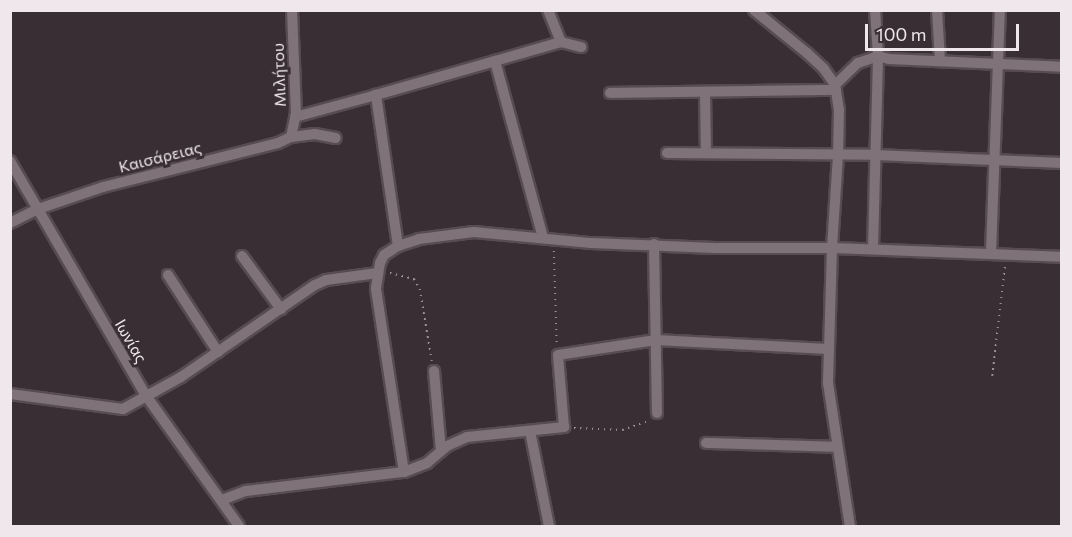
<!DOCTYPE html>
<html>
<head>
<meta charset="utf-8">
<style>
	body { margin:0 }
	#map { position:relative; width:1072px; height:537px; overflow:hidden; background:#392e34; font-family:Commissioner,sans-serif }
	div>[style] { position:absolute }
	.path>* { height:1.5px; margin-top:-0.75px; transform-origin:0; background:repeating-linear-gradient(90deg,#9b9297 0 1.5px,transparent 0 6px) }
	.roads { filter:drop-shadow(2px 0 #564c51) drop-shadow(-2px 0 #564c51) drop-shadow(0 2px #564c51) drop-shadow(0 -2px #564c51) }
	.minor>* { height:10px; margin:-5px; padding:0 5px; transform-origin:5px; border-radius:5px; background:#7f7278 }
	span { translate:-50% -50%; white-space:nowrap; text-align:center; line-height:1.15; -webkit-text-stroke:6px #392e34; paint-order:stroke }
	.street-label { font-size:16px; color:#efe7eb }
	.frame { position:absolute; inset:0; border:12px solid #efe7eb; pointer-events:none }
	.scale { position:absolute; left:865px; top:24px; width:154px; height:27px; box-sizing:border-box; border:3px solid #efe7eb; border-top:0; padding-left:8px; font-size:18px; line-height:21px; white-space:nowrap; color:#efe7eb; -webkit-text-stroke:4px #392e34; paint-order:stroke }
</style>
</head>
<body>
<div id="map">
	<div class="path">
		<div style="left:554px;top:251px;width:94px;rotate:88.2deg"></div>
		<div style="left:390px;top:273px;width:25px;rotate:14deg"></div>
		<div style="left:414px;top:279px;width:12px;rotate:59deg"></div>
		<div style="left:420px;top:289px;width:73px;rotate:80.5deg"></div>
		<div style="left:992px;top:376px;width:113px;rotate:-83.4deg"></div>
		<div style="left:574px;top:428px;width:48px;rotate:2.4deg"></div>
		<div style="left:622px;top:430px;width:28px;rotate:-19deg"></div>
	</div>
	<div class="roads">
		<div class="minor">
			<div style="left:548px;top:10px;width:35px;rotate:68deg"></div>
			<div style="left:561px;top:42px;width:21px;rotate:14deg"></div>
			<div style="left:754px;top:10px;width:68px;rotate:39.1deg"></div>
			<div style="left:807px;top:53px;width:23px;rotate:43deg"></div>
			<div style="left:824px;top:69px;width:19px;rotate:55deg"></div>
			<div style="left:835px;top:85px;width:24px;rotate:81deg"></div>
			<div style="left:839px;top:109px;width:46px;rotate:91.2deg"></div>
			<div style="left:838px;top:155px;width:93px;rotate:93.7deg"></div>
			<div style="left:832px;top:248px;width:230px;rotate:2.2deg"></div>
			<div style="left:937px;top:10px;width:50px;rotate:86.6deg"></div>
			<div style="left:495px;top:61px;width:69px;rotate:-16.1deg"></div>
			<div style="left:835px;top:85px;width:32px;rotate:-44deg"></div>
			<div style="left:858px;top:63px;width:21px;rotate:-19deg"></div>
			<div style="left:878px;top:56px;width:11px;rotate:15deg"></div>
			<div style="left:889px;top:59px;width:173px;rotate:2.6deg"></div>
			<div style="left:705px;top:92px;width:61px;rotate:89.1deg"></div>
			<div style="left:610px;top:93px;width:226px;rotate:-0.8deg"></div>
			<div style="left:295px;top:117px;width:84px;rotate:-15.2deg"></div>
			<div style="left:291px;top:137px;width:24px;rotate:-78deg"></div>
			<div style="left:296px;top:114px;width:104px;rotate:-92.2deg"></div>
			<div style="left:667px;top:153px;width:209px;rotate:0.5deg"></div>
			<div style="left:876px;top:155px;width:186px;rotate:2.5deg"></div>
			<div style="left:10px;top:161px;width:273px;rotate:59.9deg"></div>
			<div style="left:147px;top:397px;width:158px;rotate:54.5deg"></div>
			<div style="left:10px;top:223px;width:31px;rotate:-27deg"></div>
			<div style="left:38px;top:209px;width:69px;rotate:-18.7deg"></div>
			<div style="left:103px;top:187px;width:180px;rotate:-14.1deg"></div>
			<div style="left:278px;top:143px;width:14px;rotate:-25deg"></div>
			<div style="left:291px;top:137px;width:24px;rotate:-7deg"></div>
			<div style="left:315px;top:134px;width:21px;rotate:11deg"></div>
			<div style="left:654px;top:244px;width:169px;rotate:89deg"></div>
			<div style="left:398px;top:246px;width:153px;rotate:-98.3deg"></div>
			<div style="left:376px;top:95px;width:124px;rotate:-15.9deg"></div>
			<div style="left:495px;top:61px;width:183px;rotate:74.8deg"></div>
			<div style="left:873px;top:249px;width:193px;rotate:-88.5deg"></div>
			<div style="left:878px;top:56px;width:46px;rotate:-93.7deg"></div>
			<div style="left:991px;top:253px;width:243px;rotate:-87.9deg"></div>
			<div style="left:242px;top:256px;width:66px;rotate:53.7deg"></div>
			<div style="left:168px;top:275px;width:92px;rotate:57deg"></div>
			<div style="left:434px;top:371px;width:80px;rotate:85deg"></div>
			<div style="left:10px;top:394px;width:114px;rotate:7.6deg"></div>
			<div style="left:123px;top:409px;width:66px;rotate:-28.9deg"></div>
			<div style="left:181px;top:377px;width:163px;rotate:-34.5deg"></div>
			<div style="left:315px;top:285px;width:12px;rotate:-24deg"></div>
			<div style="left:326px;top:280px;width:52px;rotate:-7.7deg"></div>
			<div style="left:530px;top:431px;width:97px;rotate:78.7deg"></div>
			<div style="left:706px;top:443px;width:131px;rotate:1.7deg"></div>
			<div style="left:404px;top:472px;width:186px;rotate:-98.7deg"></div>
			<div style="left:376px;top:288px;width:25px;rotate:-81deg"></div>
			<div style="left:380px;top:263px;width:9px;rotate:-63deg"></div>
			<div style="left:384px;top:255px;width:17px;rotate:-33deg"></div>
			<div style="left:398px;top:246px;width:22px;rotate:-18deg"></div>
			<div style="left:419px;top:239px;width:55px;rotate:-7.3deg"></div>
			<div style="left:474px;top:232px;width:118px;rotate:5.4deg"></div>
			<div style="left:591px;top:243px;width:124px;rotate:2.3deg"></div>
			<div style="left:715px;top:248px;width:117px"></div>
			<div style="left:832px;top:248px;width:135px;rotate:91.7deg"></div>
			<div style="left:828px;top:383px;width:145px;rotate:81.3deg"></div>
			<div style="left:222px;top:500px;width:26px;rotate:-21deg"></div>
			<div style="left:246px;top:491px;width:159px;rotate:-6.9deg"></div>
			<div style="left:404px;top:472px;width:25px;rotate:-21deg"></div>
			<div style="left:427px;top:463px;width:26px;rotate:-40deg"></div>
			<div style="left:447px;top:446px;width:22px;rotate:-24deg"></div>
			<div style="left:467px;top:437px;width:98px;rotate:-5.9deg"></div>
			<div style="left:564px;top:427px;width:72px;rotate:-94.8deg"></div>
			<div style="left:558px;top:355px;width:99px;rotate:-8.7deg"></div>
			<div style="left:656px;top:340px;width:172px;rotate:3deg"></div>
		</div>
	</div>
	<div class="street-label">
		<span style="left:279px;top:75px;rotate:-92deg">Μιλήτου</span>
		<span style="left:160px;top:157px;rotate:-14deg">Καισάρειας</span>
		<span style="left:131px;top:341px;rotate:60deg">Ιωνίας</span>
	</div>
	<div class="frame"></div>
	<div class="scale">100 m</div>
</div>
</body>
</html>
